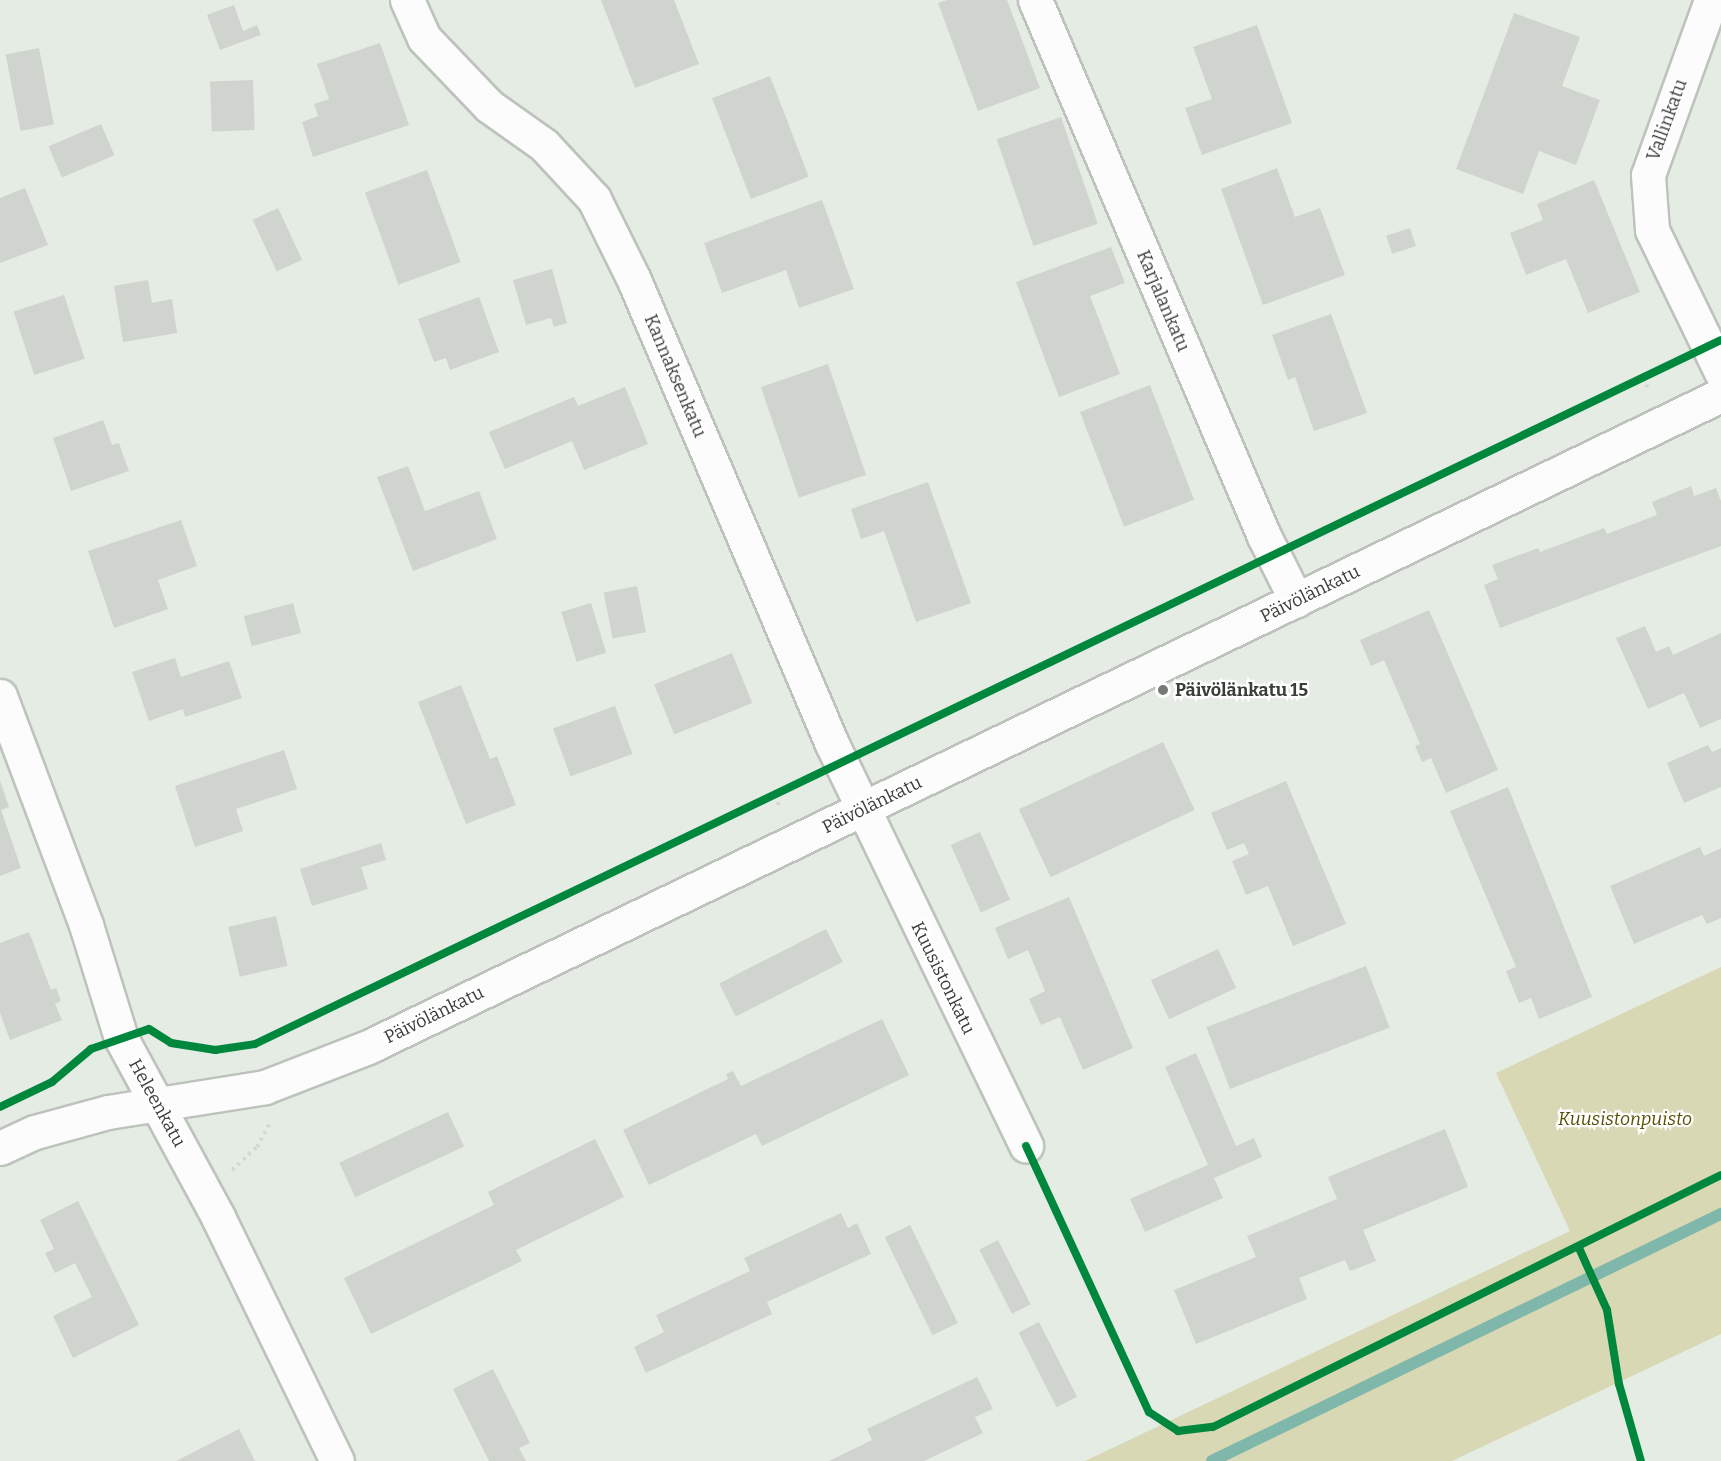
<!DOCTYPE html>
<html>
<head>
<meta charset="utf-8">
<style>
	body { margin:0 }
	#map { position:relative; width:1721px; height:1461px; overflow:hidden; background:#e5ece4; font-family:Bitter,serif }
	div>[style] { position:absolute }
	.green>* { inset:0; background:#d9d8b5 }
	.stream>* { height:12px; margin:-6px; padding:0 6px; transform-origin:6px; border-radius:6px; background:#80b7ab }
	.building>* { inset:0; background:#d0d4ce; transform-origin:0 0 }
	.path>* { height:4px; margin-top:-2px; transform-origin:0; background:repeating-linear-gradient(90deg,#d5d7d5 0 3px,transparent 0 7.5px) }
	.roads { filter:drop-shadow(2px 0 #bdc3bc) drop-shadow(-2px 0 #bdc3bc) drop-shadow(0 2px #bdc3bc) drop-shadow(0 -2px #bdc3bc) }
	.minor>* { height:33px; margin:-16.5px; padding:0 16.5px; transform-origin:16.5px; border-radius:16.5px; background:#fbfcfb }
	.cycleway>* { height:8px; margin:-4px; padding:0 4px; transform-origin:4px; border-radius:4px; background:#00873e }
	.dots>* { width:16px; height:16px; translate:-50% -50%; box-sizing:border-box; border:3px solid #fff; border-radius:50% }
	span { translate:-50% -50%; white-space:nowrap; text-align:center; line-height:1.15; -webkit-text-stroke:4.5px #fff; paint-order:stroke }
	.street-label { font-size:18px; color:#393e38 }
	.poi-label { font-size:18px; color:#393e38; font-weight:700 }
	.left { translate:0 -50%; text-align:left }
	.park-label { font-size:18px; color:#594f04; font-style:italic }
</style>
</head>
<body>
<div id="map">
	<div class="green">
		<div style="clip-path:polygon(1721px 967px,1721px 1334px,1452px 1461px,1085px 1461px,1570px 1231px,1496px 1073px)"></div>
	</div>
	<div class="stream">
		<div style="left:1212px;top:1461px;width:566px;rotate:-25.89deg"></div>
	</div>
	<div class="building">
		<div style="clip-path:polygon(601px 0,674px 0,699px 64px,635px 88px)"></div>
		<div style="clip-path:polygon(947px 0,1007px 0,1040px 88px,978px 111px,938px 3px)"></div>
		<div style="clip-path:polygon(234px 5px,243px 31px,257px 25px,261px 35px,220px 50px,207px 15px)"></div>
		<div style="clip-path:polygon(1514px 13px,1580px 37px,1562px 86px,1600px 100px,1576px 165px,1539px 151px,1523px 194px,1456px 169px)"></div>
		<div style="clip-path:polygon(1257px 25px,1292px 123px,1202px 155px,1185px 108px,1212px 99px,1193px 47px)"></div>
		<div style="clip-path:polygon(380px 43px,409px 125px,313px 157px,302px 122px,318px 116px,314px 104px,329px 99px,317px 64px)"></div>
		<div style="left:39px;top:48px;width:78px;height:34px;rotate:79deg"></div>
		<div style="left:770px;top:76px;width:108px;height:62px;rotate:69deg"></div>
		<div style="left:253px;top:80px;width:50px;height:43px;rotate:88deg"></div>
		<div style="left:1061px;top:117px;width:113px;height:68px;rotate:71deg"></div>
		<div style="left:101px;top:124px;width:34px;height:57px;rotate:67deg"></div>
		<div style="clip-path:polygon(1277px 168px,1295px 217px,1320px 208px,1345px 275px,1263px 305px,1221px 189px)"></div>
		<div style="left:427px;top:170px;width:98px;height:66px;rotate:70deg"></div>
		<div style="clip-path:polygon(1594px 180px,1640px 292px,1588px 313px,1566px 259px,1526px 275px,1510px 233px,1543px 220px,1537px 204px)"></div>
		<div style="clip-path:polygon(25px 188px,48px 245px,0 263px,0 198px)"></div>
		<div style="clip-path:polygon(822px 200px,854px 289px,799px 308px,786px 270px,722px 293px,704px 243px)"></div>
		<div style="left:278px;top:208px;width:57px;height:28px;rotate:65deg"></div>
		<div style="left:1410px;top:228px;width:19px;height:25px;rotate:72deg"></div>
		<div style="clip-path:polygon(1111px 247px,1125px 283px,1090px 296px,1120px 374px,1059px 397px,1016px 282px)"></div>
		<div style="clip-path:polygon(552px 269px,567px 323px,554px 327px,551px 318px,526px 325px,513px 280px)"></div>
		<div style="clip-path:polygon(148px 280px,152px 303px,172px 299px,177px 333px,123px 342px,114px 286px)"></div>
		<div style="left:64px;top:295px;width:67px;height:53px;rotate:72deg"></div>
		<div style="clip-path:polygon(479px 297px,499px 352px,450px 370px,446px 358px,434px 362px,418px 319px)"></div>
		<div style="clip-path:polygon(1331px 314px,1367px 413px,1314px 431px,1295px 377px,1288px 380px,1272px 335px)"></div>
		<div style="left:828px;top:364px;width:117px;height:71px;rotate:71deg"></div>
		<div style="left:1150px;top:385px;width:123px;height:75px;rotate:69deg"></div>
		<div style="clip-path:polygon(625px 387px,648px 444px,584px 470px,572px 441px,505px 469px,489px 432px,574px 397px,578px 406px)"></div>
		<div style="clip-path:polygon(103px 420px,112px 445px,119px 443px,129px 471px,71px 491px,53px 438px)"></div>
		<div style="clip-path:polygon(408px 466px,425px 511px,479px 491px,497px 539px,413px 571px,377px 477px)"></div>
		<div style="clip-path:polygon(928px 482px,971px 603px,916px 622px,884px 531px,861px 539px,851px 509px)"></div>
		<div style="clip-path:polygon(1691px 486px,1694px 496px,1716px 488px,1721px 501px,1721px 546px,1500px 628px,1484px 585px,1498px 579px,1492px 565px,1538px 548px,1540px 552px,1604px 528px,1607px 534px,1657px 515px,1652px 502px)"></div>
		<div style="clip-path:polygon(181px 520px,197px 566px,158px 580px,168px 609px,114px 628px,88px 551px)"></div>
		<div style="left:637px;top:586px;width:47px;height:34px;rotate:79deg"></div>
		<div style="left:293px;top:603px;width:31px;height:51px;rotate:75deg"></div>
		<div style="left:591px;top:603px;width:52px;height:31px;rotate:73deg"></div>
		<div style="clip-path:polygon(1429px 610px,1498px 770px,1446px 793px,1431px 758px,1422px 762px,1415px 746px,1420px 744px,1384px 660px,1371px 666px,1360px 640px)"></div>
		<div style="clip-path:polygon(1645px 626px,1656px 652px,1669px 646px,1673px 655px,1721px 633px,1721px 719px,1700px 728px,1684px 693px,1648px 709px,1616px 638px)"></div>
		<div style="left:732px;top:653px;width:54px;height:84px;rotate:68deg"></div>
		<div style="clip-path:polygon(175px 658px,181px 677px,229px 661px,242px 698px,185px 717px,183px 709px,149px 721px,132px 672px)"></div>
		<div style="clip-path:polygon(461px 685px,490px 759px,497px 756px,516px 805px,466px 824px,418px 702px)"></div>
		<div style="left:615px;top:706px;width:51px;height:66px;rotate:70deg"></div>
		<div style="left:1163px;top:742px;width:75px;height:159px;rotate:65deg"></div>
		<div style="clip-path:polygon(1708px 745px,1712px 752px,1721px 748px,1721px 787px,1684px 803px,1667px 763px)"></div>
		<div style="clip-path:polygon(284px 750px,297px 789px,236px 809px,243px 831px,195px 847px,175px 786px)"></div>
		<div style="clip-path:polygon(0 780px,9px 807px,1px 810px,21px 868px,0 876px)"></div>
		<div style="clip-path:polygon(1286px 781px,1346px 924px,1293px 946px,1268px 886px,1246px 895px,1232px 861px,1249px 854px,1244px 843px,1227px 850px,1211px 813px)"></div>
		<div style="clip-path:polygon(1508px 787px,1592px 997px,1539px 1019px,1531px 998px,1519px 1003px,1506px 971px,1516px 967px,1450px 811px)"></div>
		<div style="left:980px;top:832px;width:74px;height:32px;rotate:66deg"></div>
		<div style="clip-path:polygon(381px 843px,386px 860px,361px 867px,368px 889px,312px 906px,300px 869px)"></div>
		<div style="clip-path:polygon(1700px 847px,1704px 856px,1721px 848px,1721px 918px,1707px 924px,1702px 915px,1634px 944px,1610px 886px)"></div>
		<div style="clip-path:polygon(1069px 897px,1133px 1048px,1083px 1070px,1060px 1017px,1041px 1025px,1029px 999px,1045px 991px,1028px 950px,1008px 959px,995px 928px)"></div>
		<div style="left:276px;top:916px;width:51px;height:49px;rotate:77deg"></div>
		<div style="left:826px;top:929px;width:37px;height:120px;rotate:63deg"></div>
		<div style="clip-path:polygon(29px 932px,51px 990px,56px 988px,61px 1001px,55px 1004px,62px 1020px,10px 1040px,0 1013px,0 943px)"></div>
		<div style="left:1218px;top:949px;width:43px;height:74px;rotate:65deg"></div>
		<div style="left:1366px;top:966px;width:66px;height:171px;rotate:69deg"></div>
		<div style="clip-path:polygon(882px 1019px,909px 1075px,762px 1146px,756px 1134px,649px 1185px,623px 1130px,728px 1079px,726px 1074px,733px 1071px,741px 1086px)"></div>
		<div style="clip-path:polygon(1196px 1053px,1236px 1146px,1254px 1138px,1262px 1157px,1214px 1178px,1223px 1198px,1145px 1232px,1130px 1199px,1208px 1165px,1165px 1067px)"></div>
		<div style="left:448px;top:1112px;width:38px;height:120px;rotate:65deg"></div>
		<div style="clip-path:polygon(1445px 1129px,1468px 1187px,1363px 1230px,1376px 1261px,1350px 1271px,1345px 1260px,1299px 1278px,1307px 1299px,1196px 1344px,1174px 1290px,1256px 1257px,1247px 1236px,1337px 1199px,1328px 1177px)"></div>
		<div style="clip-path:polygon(595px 1139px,624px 1197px,516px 1250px,522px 1261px,371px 1334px,344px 1278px,494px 1205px,488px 1192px)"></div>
		<div style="clip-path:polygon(78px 1201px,139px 1325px,73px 1358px,53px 1316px,92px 1297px,75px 1263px,55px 1273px,45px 1253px,54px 1249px,40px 1220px)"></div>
		<div style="clip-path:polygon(841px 1213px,848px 1228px,857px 1223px,871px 1254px,767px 1302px,772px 1314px,646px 1373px,634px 1347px,664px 1332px,656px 1315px,750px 1271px,744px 1258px)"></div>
		<div style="left:910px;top:1225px;width:109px;height:28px;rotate:64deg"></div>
		<div style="left:998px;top:1240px;width:72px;height:21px;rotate:63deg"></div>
		<div style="left:1039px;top:1322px;width:84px;height:23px;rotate:63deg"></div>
		<div style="clip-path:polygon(493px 1369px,530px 1443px,519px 1448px,526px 1461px,489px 1461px,453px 1389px)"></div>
		<div style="clip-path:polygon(977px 1377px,993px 1409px,975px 1417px,983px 1433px,924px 1461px,829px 1461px,872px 1440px,867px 1429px)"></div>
		<div style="clip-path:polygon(239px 1429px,255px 1461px,176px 1461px)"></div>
	</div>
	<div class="path">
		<div style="left:1643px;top:378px;width:14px;rotate:65deg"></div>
		<div style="left:775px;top:795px;width:14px;rotate:69deg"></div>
		<div style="left:232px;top:1170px;width:34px;rotate:-43deg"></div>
		<div style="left:257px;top:1147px;width:27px;rotate:-62deg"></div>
	</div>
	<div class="roads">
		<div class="minor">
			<div style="left:407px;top:0;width:42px;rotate:65.9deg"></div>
			<div style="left:424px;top:38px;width:94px;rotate:46.3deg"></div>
			<div style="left:489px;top:106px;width:67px;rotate:35.3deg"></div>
			<div style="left:544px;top:145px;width:74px;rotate:47.2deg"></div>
			<div style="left:594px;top:199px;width:90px;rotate:63.7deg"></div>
			<div style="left:634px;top:280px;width:504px;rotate:66.89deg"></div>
			<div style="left:832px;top:744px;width:446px;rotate:64.2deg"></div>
			<div style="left:1035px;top:0;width:583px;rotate:66.87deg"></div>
			<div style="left:1264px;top:536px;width:72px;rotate:63.4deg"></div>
			<div style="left:1711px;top:0;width:186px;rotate:109.8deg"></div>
			<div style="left:1648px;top:175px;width:55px;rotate:85.8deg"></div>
			<div style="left:1652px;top:230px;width:158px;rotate:64.1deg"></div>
			<div style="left:0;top:696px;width:245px;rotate:69.4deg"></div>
			<div style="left:86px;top:925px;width:118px;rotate:72.8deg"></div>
			<div style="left:121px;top:1038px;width:204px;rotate:61.5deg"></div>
			<div style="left:218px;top:1217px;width:271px;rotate:64deg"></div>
			<div style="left:0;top:1148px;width:38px;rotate:-25deg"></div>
			<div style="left:35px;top:1132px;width:76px;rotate:-15.3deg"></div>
			<div style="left:108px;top:1112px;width:159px;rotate:-9deg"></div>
			<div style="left:265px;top:1087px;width:110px;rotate:-21.2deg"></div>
			<div style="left:368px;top:1047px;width:1502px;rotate:-25.73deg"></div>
		</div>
	</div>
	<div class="cycleway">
		<div style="left:0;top:1107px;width:58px;rotate:-25.7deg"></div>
		<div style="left:52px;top:1082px;width:51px;rotate:-40.2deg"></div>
		<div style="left:91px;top:1049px;width:61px;rotate:-19deg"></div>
		<div style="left:149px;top:1029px;width:26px;rotate:32deg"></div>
		<div style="left:171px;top:1043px;width:45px;rotate:9deg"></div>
		<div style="left:215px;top:1050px;width:40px;rotate:-8.5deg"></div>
		<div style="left:255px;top:1044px;width:1626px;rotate:-25.65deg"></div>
		<div style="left:1026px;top:1146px;width:293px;rotate:65.2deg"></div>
		<div style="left:1149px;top:1412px;width:35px;rotate:33deg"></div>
		<div style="left:1178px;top:1431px;width:35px;rotate:-7deg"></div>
		<div style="left:1213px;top:1427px;width:567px;rotate:-26.38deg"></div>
		<div style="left:1579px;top:1248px;width:68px;rotate:65.7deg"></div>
		<div style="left:1607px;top:1310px;width:75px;rotate:80.8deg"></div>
		<div style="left:1619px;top:1384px;width:80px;rotate:74.1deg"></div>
	</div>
	<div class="dots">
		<div style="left:1163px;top:690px;background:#757b74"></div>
	</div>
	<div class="street-label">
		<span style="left:1667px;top:120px;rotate:-70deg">Vallinkatu</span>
		<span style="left:1163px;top:301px;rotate:67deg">Karjalankatu</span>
		<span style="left:675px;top:376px;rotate:67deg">Kannaksenkatu</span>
		<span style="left:1310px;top:594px;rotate:-26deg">Päivölänkatu</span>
		<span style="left:872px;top:805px;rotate:-26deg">Päivölänkatu</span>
		<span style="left:943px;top:978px;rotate:64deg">Kuusistonkatu</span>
		<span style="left:434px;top:1015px;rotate:-26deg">Päivölänkatu</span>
		<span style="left:157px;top:1103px;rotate:61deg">Heleenkatu</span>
	</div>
	<div class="poi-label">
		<span class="left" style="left:1175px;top:690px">Päivölänkatu 15</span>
	</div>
	<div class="park-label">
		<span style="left:1625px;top:1119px">Kuusistonpuisto</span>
	</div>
</div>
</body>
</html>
